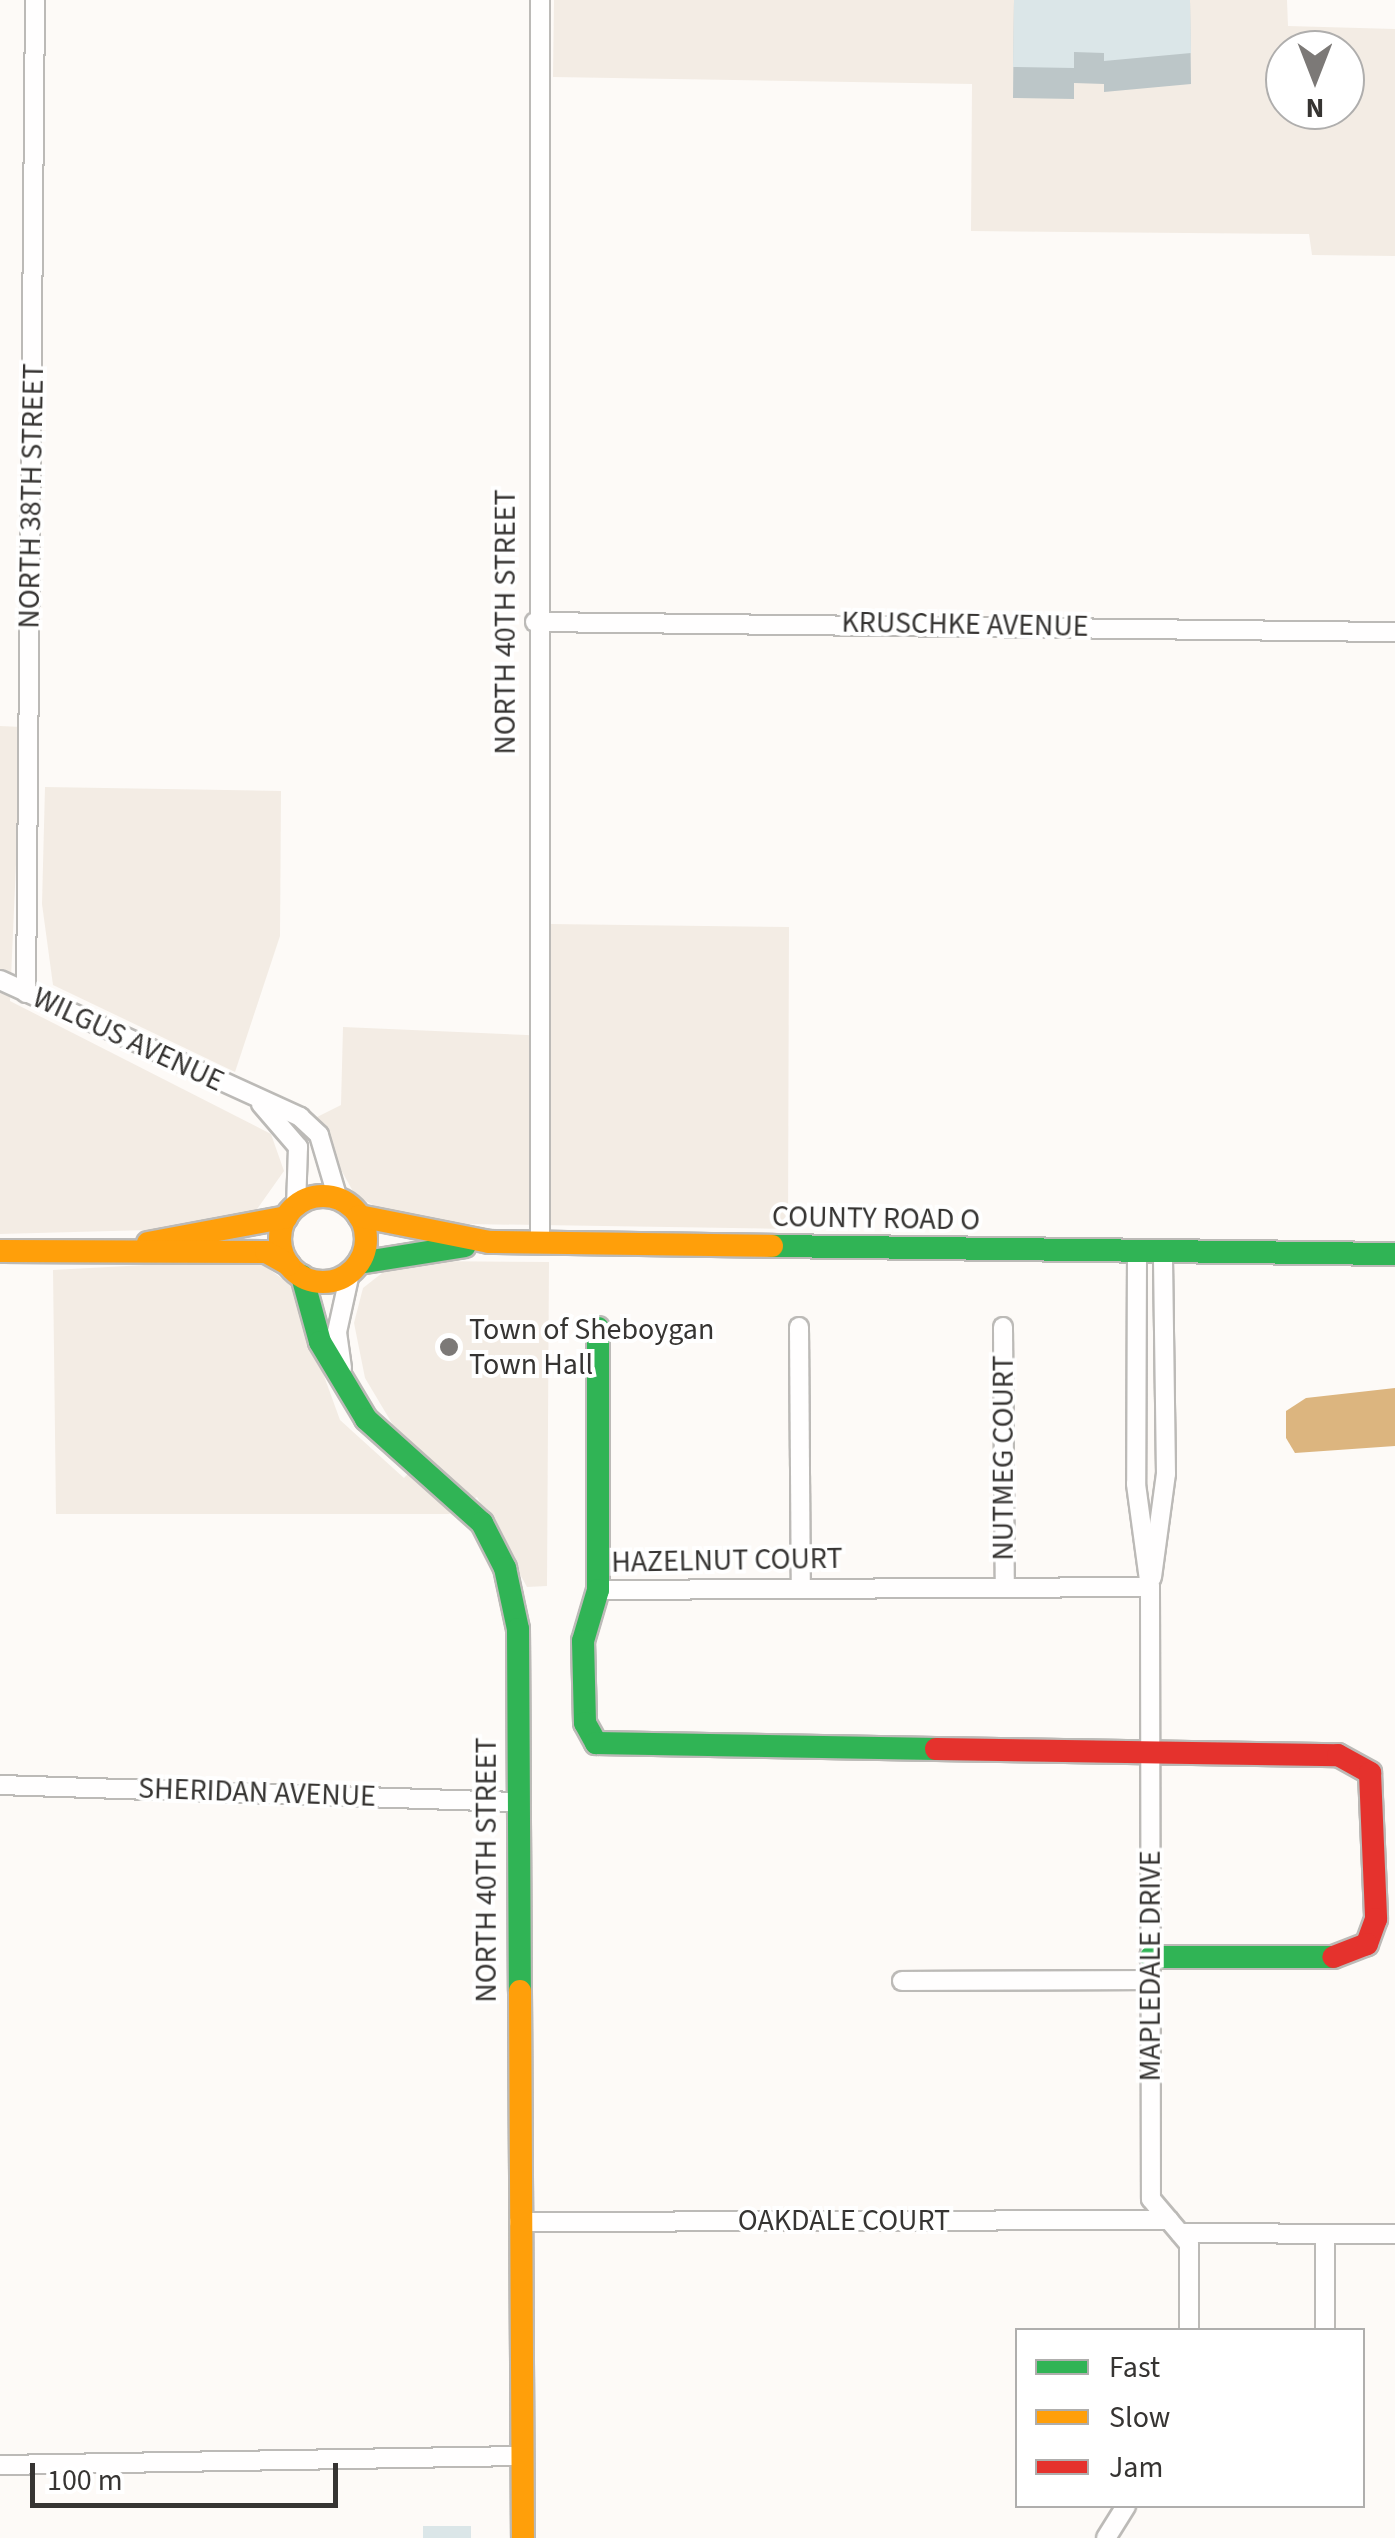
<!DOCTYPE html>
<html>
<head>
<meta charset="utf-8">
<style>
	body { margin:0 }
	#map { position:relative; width:1395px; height:2538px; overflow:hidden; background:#fdfaf7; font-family:"Source Sans 3",sans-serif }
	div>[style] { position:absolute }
	.built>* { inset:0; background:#f3ece4 }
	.water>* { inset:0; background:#dcb57f }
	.roads { filter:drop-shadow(2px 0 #bcbab7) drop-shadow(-2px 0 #bcbab7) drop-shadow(0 2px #bcbab7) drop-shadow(0 -2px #bcbab7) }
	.street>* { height:18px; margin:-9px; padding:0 9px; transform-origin:9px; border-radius:9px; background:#fffefe }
	.fast>* { height:22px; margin:-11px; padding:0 11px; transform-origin:11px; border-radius:11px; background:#30b455 }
	.slow>* { height:22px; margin:-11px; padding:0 11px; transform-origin:11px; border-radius:11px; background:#ff9f0a }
	.slow>.ring { margin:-11px; padding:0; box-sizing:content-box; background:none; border:22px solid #ff9f0a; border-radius:50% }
	.jam>* { height:22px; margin:-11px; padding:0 11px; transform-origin:11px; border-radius:11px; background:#e5322d }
	.wall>* { inset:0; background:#bcc6c8 }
	.building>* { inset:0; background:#dbe6e8; transform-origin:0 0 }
	.dots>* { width:28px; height:28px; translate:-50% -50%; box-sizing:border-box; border:5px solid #fff; border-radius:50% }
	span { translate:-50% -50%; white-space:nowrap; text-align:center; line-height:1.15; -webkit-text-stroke:8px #fff; paint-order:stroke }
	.street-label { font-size:30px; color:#363432 }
	.poi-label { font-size:30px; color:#363432 }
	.left { translate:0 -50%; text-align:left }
	.legend { position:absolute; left:1015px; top:2328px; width:350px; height:180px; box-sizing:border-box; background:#fff; border:2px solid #afaead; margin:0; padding:12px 18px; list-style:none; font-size:30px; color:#363432 }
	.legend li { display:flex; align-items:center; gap:20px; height:50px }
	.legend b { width:50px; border:2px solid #afaead }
	.north { position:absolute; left:1265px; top:30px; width:100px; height:100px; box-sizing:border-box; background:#fff; border:2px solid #afaead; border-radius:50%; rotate:180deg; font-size:28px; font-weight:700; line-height:40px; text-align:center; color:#363432 }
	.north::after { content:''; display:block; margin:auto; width:35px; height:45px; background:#7c7977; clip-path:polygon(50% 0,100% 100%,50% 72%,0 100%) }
	.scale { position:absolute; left:30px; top:2463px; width:308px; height:45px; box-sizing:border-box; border:5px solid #363432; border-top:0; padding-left:12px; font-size:30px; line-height:35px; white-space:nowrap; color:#363432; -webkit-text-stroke:8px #fff; paint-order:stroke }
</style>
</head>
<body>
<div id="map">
	<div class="built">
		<div style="clip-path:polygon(evenodd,554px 0,1287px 0,1288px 26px,1395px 29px,1395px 256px,1312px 255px,1309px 234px,971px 231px,972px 84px,553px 77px,554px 0,1285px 50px,1345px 50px,1345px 110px,1285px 110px,1285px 50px)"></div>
		<div style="clip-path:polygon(0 726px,22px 727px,10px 1001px,271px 1134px,284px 1171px,255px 1212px,149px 1230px,0 1234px)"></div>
		<div style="clip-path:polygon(45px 787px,281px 791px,280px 936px,235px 1072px,53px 985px,42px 904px)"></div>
		<div style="clip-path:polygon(550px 924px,789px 927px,788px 1229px,405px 1223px,355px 1195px,313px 1119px,341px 1105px,343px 1027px,550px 1036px)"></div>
		<div style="clip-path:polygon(255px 1259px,291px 1285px,340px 1420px,404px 1478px,426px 1455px,393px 1425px,365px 1378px,354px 1323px,363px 1288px,391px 1266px,423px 1261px,549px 1262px,547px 1586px,527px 1587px,477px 1497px,449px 1514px,56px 1514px,53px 1270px)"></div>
	</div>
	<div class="water">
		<div style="clip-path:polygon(1395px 1388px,1395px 1446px,1295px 1453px,1286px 1438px,1286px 1411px,1306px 1398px)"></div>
	</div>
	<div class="roads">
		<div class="street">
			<div style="left:535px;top:622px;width:860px;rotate:0.67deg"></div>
			<div style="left:0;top:980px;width:330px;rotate:24.5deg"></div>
			<div style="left:300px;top:1117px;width:26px;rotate:43deg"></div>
			<div style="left:319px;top:1135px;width:67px;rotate:73.5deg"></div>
			<div style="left:26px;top:993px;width:993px;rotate:-89.48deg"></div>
			<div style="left:261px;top:1104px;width:57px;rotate:49.3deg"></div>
			<div style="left:298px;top:1147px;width:59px;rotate:91.9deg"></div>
			<div style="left:540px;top:1244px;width:1244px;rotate:-90deg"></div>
			<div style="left:1137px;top:1254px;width:230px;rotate:90.2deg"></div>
			<div style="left:1136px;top:1484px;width:104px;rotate:82.3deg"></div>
			<div style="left:1150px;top:1587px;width:612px;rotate:89.91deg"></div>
			<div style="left:1151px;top:2199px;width:59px;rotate:49.8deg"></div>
			<div style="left:1189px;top:2244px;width:86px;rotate:90deg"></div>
			<div style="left:799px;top:1327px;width:262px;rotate:89.6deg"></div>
			<div style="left:1003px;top:1327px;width:261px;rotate:89.6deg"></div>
			<div style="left:342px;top:1368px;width:36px;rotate:-98deg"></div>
			<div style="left:337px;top:1332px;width:60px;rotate:-77.6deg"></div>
			<div style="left:1152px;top:1577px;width:104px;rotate:-82.3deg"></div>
			<div style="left:1166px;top:1474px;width:220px;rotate:-90.8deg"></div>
			<div style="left:598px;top:1590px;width:552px;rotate:-0.31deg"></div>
			<div style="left:0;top:1785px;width:515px;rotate:1.89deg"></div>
			<div style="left:902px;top:1981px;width:249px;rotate:-0.2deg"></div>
			<div style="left:519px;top:2222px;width:650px;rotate:-0.18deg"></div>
			<div style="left:1180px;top:2233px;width:215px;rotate:0.3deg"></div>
			<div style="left:1325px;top:2234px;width:96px;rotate:90deg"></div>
			<div style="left:0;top:2465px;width:521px;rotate:-0.99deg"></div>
			<div style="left:1106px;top:2538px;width:38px;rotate:-58deg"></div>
		</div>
		<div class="fast">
			<div style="left:772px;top:1246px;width:623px;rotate:0.74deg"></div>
			<div style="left:359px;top:1263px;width:107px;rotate:-9.1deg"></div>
			<div style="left:302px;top:1276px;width:68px;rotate:74.7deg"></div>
			<div style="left:320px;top:1342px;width:90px;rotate:59.1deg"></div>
			<div style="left:366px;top:1419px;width:156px;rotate:41.9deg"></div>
			<div style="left:482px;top:1523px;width:51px;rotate:62.9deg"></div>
			<div style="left:505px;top:1568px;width:62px;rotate:78deg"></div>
			<div style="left:518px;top:1629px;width:362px;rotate:89.7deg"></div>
			<div style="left:598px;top:1328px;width:262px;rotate:90deg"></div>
			<div style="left:598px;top:1590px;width:53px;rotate:106.4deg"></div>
			<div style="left:583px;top:1641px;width:82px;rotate:88.6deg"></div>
			<div style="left:585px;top:1723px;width:23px;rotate:61deg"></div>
			<div style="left:596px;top:1743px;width:340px;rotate:1deg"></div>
			<div style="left:1151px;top:1957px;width:182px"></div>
		</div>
		<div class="slow">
			<div class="ring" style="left:280px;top:1196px;width:64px;height:64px"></div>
			<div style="left:359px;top:1216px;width:133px;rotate:11.3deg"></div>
			<div style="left:489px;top:1242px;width:283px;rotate:0.8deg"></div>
			<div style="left:148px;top:1243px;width:141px;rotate:-10.6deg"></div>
			<div style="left:0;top:1251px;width:266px;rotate:0.2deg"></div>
			<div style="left:266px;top:1252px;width:26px;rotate:29deg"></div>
			<div style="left:520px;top:1991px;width:547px;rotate:89.69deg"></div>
		</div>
		<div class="jam">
			<div style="left:936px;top:1749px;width:402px;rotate:0.9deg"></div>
			<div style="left:1338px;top:1755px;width:37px;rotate:29deg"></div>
			<div style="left:1370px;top:1773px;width:146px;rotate:87.6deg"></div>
			<div style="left:1376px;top:1919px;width:27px;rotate:110deg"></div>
			<div style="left:1367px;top:1944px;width:36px;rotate:159deg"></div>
		</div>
	</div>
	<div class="wall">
		<div style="clip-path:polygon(1014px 0,1190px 0,1191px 84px,1104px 92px,1104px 84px,1074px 83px,1074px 99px,1013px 98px)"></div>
	</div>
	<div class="building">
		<div style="clip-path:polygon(1014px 0,1190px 0,1191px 53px,1104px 61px,1104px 53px,1074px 52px,1074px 68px,1013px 67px)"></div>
		<div style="left:423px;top:2526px;width:48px;height:12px"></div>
	</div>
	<div class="dots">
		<div style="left:449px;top:1347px;background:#7c7977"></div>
	</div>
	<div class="street-label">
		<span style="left:32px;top:496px;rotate:-89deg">NORTH 38TH STREET</span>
		<span style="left:506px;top:622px;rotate:-90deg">NORTH 40TH STREET</span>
		<span style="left:965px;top:625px;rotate:1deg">KRUSCHKE AVENUE</span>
		<span style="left:128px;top:1040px;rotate:25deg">WILGUS AVENUE</span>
		<span style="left:876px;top:1219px;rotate:1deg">COUNTY ROAD O</span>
		<span style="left:1004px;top:1458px;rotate:-90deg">NUTMEG COURT</span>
		<span style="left:727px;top:1561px;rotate:-1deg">HAZELNUT COURT</span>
		<span style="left:257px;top:1793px;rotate:2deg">SHERIDAN AVENUE</span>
		<span style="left:487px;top:1870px;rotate:-90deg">NORTH 40TH STREET</span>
		<span style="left:1151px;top:1966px;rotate:-90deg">MAPLEDALE DRIVE</span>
		<span style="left:844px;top:2221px">OAKDALE COURT</span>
	</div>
	<div class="poi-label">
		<span class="left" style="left:469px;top:1347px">Town of Sheboygan<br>Town Hall</span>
	</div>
	<ul class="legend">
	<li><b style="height:12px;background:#30b455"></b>Fast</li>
	<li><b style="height:12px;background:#ff9f0a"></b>Slow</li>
	<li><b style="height:12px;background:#e5322d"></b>Jam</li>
	</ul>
	<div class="north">N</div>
	<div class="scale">100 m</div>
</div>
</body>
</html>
